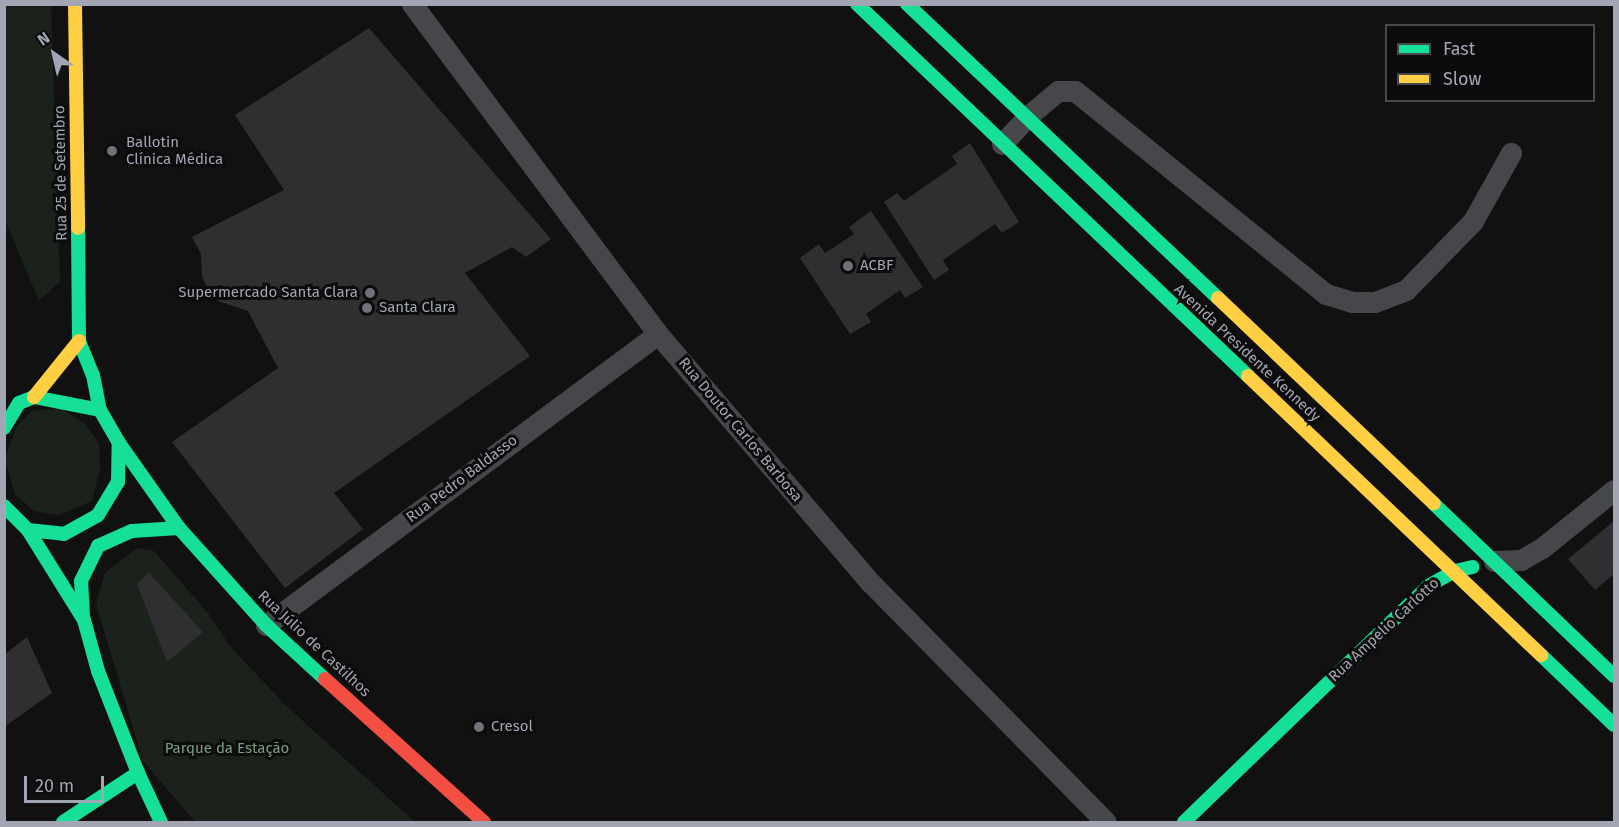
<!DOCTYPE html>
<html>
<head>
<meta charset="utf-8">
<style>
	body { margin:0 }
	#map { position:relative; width:1619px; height:827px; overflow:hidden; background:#111112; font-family:"Fira Sans",sans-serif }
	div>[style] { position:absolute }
	.green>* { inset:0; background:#1b221c }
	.building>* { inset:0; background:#2f2f31 }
	.street>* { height:21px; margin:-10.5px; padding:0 10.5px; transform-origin:10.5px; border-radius:10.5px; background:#46474a }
	.fast>* { height:14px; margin:-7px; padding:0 7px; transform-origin:7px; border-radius:7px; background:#16e098 }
	.slow>* { height:14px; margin:-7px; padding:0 7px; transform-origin:7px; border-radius:7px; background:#ffcf43 }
	.jam>* { height:14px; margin:-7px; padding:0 7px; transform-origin:7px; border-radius:7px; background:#f24e42 }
	.dots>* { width:16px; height:16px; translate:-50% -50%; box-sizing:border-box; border:3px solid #0c0c0d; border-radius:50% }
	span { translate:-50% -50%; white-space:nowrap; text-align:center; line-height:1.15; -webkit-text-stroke:6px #0c0c0d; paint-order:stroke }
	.poi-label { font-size:15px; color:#a2a5b3 }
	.left { translate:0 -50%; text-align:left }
	.right { translate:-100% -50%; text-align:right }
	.street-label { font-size:15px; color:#a2a5b3 }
	.park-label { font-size:15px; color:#799e7f }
	.frame { position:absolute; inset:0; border:6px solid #a2a5b3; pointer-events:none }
	.legend { position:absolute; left:1385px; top:24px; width:210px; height:78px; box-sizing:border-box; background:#0c0c0d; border:2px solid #48494f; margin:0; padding:8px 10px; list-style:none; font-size:18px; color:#a2a5b3 }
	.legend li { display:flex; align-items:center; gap:12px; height:30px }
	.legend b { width:30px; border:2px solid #48494f }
	.north { position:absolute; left:24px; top:24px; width:60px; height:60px; -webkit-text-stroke:4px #0c0c0d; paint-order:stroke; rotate:326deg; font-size:16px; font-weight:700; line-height:24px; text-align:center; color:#a2a5b3 }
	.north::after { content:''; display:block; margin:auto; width:21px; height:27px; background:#a2a5b3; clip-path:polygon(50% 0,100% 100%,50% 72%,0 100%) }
	.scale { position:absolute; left:24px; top:776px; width:80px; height:27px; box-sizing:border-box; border:3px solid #a2a5b3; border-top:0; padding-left:8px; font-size:18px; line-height:21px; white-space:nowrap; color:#a2a5b3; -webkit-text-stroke:4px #0c0c0d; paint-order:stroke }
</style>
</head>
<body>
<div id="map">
	<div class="green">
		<div style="clip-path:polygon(4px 5px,51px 5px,60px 281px,39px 301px,5px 220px)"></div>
		<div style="clip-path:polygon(60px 408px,83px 422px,99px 443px,100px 470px,92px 501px,59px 515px,34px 511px,15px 494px,5px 459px,16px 427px,32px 411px)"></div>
		<div style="clip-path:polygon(137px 548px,154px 551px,208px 613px,230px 646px,284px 704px,415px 822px,195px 822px,143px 761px,96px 604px,105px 573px)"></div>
	</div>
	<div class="building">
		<div style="clip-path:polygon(369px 28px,551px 239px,526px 257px,512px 247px,465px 273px,530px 356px,334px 493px,363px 529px,285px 588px,172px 442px,278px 368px,248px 311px,212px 299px,202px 276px,201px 254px,192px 237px,284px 190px,235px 115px)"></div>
		<div style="clip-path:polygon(970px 143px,1019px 222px,1002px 233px,995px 224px,943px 260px,949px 270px,934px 280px,884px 202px,897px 193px,904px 201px,957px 164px,952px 156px)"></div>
		<div style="clip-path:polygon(871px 211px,923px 287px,905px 298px,900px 290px,866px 314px,871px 322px,850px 334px,800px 258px,819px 244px,825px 253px,854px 234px,849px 227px)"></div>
		<div style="clip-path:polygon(1614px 521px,1614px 574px,1595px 590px,1568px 559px)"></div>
		<div style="clip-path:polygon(149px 573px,203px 632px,167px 662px,137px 584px)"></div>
		<div style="clip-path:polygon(27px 637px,52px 693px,4px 727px,4px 655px)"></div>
	</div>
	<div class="street">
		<div style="left:412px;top:4px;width:412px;rotate:53.3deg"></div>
		<div style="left:658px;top:334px;width:328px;rotate:49.5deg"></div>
		<div style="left:871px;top:583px;width:335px;rotate:45.5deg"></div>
		<div style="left:1002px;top:144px;width:38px;rotate:-47deg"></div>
		<div style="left:1028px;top:116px;width:39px;rotate:-40deg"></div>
		<div style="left:1058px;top:91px;width:17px"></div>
		<div style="left:1075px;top:91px;width:323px;rotate:39deg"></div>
		<div style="left:1326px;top:294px;width:27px;rotate:17deg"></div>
		<div style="left:1352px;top:302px;width:23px"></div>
		<div style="left:1375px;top:302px;width:33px;rotate:-21deg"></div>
		<div style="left:1406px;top:290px;width:96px;rotate:-45.8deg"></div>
		<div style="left:1473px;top:221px;width:78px;rotate:-60.8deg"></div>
		<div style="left:1494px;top:561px;width:27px;rotate:-2deg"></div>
		<div style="left:1521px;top:560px;width:24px;rotate:-30deg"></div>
		<div style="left:1542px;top:548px;width:92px;rotate:-38.9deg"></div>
		<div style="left:266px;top:625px;width:488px;rotate:-36.6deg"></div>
	</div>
	<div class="fast">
		<div style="left:857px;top:4px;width:540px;rotate:43.57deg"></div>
		<div style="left:907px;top:4px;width:428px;rotate:43.4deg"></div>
		<div style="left:78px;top:228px;width:113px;rotate:89.5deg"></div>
		<div style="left:79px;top:341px;width:37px;rotate:68deg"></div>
		<div style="left:93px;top:375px;width:36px;rotate:79deg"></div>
		<div style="left:4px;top:428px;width:29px;rotate:-59deg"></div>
		<div style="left:19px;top:403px;width:16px;rotate:-22deg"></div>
		<div style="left:34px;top:397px;width:67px;rotate:11.1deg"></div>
		<div style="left:100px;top:410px;width:38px;rotate:60deg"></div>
		<div style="left:119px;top:443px;width:104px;rotate:54.8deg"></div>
		<div style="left:179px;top:528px;width:130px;rotate:48.1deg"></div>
		<div style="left:266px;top:625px;width:80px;rotate:42.5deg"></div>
		<div style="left:1434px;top:504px;width:249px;rotate:43.7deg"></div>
		<div style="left:4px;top:506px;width:34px;rotate:45deg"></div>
		<div style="left:28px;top:530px;width:106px;rotate:58.1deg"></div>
		<div style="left:84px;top:620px;width:53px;rotate:74.6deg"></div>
		<div style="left:98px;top:671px;width:110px;rotate:68.6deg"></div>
		<div style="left:138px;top:773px;width:54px;rotate:64.9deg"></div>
		<div style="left:28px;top:530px;width:36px;rotate:6deg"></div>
		<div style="left:64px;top:534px;width:39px;rotate:-29deg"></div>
		<div style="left:98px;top:515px;width:39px;rotate:-59deg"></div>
		<div style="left:118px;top:482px;width:39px;rotate:-89deg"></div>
		<div style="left:83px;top:617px;width:36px;rotate:-93deg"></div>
		<div style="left:81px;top:581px;width:39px;rotate:-64deg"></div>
		<div style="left:98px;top:546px;width:37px;rotate:-24deg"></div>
		<div style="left:132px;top:531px;width:47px;rotate:-3.7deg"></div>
		<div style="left:1541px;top:655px;width:101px;rotate:43.8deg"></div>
		<div style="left:63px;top:822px;width:90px;rotate:-33.2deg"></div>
		<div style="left:1184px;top:822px;width:339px;rotate:-44deg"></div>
		<div style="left:1428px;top:586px;width:31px;rotate:-29deg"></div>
		<div style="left:1455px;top:571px;width:18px;rotate:-13deg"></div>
	</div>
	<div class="slow">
		<div style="left:75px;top:4px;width:224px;rotate:89.2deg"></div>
		<div style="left:1218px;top:298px;width:298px;rotate:43.6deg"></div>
		<div style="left:1248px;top:376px;width:405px;rotate:43.6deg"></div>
		<div style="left:34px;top:397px;width:72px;rotate:-51.2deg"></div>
	</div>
	<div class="jam">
		<div style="left:325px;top:679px;width:214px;rotate:42deg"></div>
	</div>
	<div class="dots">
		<div style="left:112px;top:151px;background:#6f717b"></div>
		<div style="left:848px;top:266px;background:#6f717b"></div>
		<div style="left:370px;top:293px;background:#6f717b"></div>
		<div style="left:367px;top:308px;background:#6f717b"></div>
		<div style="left:479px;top:727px;background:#6f717b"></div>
	</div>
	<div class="poi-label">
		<span class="left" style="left:126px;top:151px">Ballotin<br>Clínica Médica</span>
		<span class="left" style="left:860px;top:266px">ACBF</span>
		<span class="right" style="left:358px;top:293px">Supermercado Santa Clara</span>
		<span class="left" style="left:379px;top:308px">Santa Clara</span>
		<span class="left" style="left:491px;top:727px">Cresol</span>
	</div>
	<div class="street-label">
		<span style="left:61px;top:173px;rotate:-91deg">Rua 25 de Setembro</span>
		<span style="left:1247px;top:353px;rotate:43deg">Avenida Presidente Kennedy</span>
		<span style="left:740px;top:430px;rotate:50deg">Rua Doutor Carlos Barbosa</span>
		<span style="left:462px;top:479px;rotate:-37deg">Rua Pedro Baldasso</span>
		<span style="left:1384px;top:630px;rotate:-43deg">Rua Ampelio Carlotto</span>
		<span style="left:314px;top:644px;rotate:43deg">Rua Júlio de Castilhos</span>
	</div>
	<div class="park-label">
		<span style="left:227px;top:749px">Parque da Estação</span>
	</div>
	<div class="frame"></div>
	<ul class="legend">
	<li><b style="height:8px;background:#16e098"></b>Fast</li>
	<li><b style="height:8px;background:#ffcf43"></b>Slow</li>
	</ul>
	<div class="north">N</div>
	<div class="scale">20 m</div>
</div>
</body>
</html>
